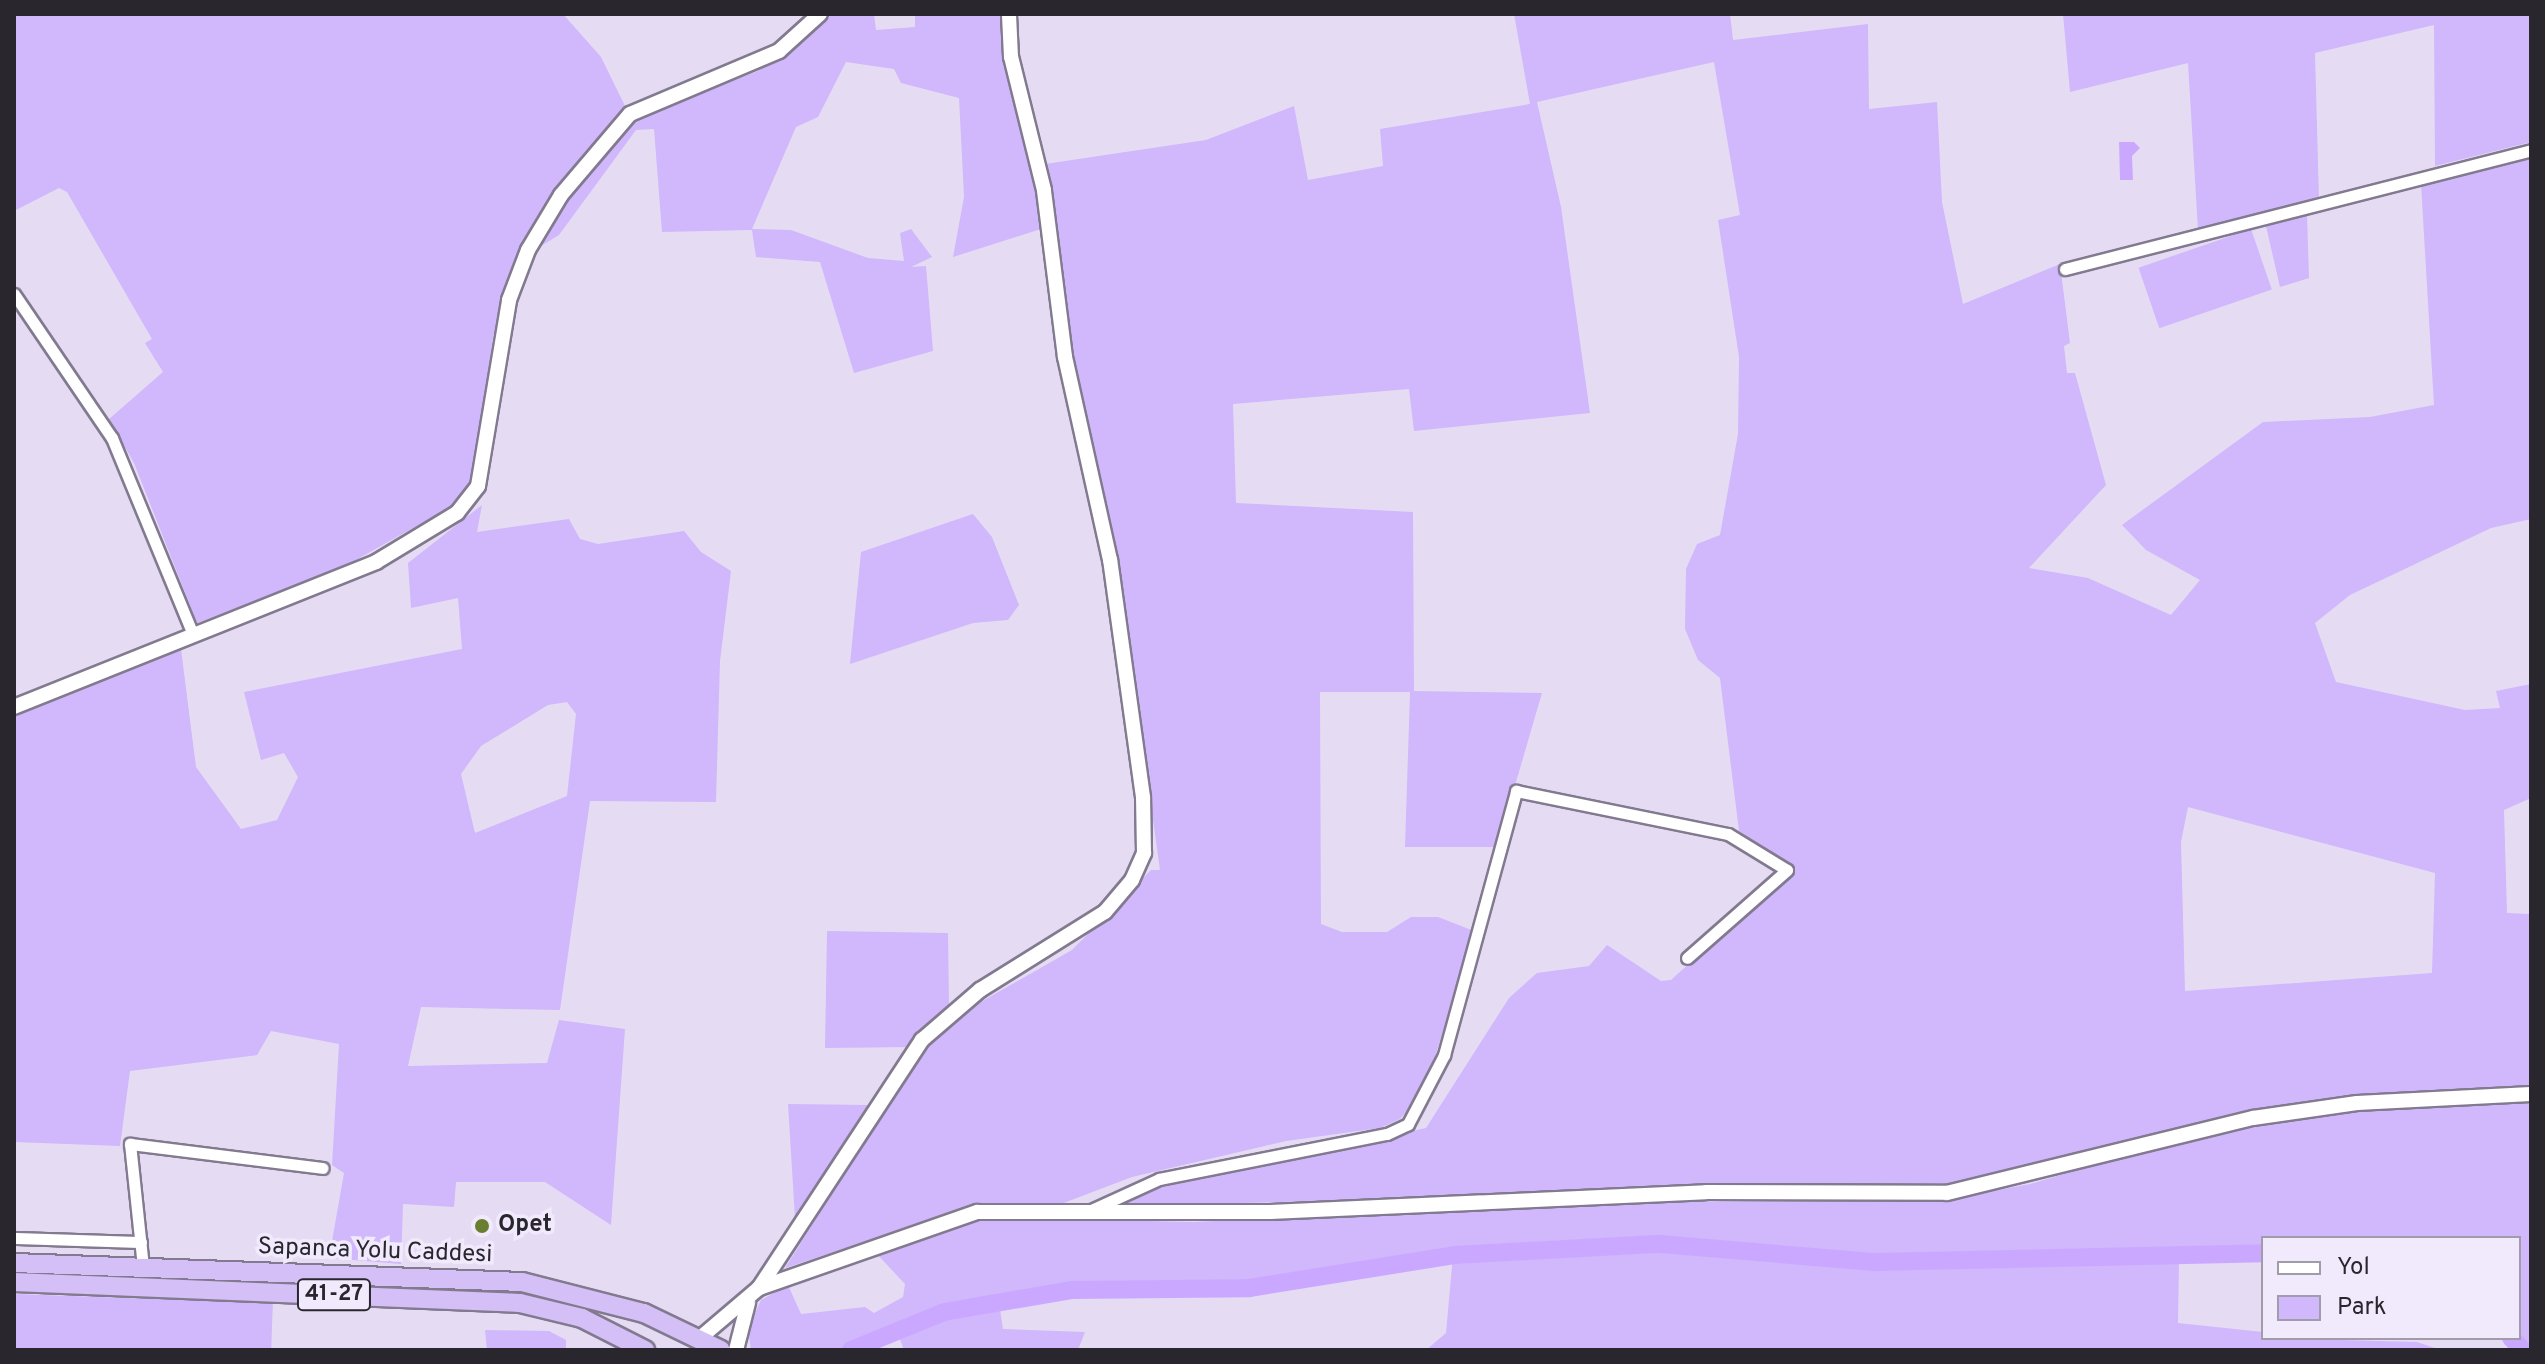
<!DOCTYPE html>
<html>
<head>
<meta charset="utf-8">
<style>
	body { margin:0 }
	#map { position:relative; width:2545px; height:1364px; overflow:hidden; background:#e5dcf4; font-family:Overpass,sans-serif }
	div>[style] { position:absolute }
	.green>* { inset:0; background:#d1b7fb; transform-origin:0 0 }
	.water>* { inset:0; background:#cba8ff }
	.river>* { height:18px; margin:-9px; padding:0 9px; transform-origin:9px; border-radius:9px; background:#cba8ff }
	.roads { filter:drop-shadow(2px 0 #827a8f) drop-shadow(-2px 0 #827a8f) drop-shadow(0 2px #827a8f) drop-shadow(0 -2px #827a8f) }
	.minor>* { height:11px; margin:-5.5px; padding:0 5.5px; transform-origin:5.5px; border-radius:5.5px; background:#fff }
	.tertiary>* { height:14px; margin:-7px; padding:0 7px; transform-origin:7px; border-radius:7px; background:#fff }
	.trunk>* { height:18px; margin:-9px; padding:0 9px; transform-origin:9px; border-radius:9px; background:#d4bff6 }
	.dots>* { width:22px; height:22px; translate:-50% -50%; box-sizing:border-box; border:4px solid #f1eafd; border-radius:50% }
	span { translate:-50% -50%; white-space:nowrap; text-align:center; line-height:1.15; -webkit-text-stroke:7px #f1eafd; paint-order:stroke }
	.shield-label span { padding:2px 6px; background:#f1eafd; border:2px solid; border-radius:6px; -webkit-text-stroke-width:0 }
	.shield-label { font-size:22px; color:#29262e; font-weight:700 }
	.poi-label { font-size:24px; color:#29262e; font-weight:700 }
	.left { translate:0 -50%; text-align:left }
	.street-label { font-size:24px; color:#29262e }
	.frame { position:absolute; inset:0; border:16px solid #29262e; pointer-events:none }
	.legend { position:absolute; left:2261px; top:1236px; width:260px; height:104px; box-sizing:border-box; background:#f1eafd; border:2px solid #a19caa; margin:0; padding:10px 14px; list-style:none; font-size:24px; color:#29262e }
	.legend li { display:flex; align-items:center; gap:16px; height:40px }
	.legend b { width:40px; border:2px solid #a19caa }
</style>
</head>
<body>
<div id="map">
	<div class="green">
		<div style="clip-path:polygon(14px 14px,563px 14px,601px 57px,626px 108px,566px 177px,513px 265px,493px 337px,476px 462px,467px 490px,452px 506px,347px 565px,197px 623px,134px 463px,109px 419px,163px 372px,145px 343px,152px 339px,67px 192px,59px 188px,14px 211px)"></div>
		<div style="clip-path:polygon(830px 14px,874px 14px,876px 30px,915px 27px,915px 14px,1002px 14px,1007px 68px,1044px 228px,953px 257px,964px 197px,959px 98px,901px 83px,894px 69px,846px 62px,818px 117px,796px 127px,752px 229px,791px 230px,868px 258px,904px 261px,900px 233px,911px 229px,932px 257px,911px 267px,926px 266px,933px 351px,854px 373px,820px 262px,756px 257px,752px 230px,662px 232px,654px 129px,636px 130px,559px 235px,536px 249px,585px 173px,637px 118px,758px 71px)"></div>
		<div style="clip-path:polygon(evenodd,1514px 14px,1730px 14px,1733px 40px,1868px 24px,1869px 109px,1937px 102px,1942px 202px,1963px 304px,2060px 264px,2070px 343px,2064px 346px,2067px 373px,2075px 373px,2106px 485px,2029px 568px,2088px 578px,2171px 615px,2200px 580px,2146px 550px,2122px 525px,2263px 422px,2370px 417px,2434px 405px,2421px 184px,2531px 156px,2531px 519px,2491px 528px,2350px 595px,2315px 623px,2336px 682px,2465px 710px,2500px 708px,2496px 691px,2531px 684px,2531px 798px,2504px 810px,2507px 913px,2531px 914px,2531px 1089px,2378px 1094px,2277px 1107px,1942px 1186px,1115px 1206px,1149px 1190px,1426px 1128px,1509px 998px,1537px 973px,1589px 966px,1607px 945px,1661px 981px,1671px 980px,1795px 868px,1739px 831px,1720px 678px,1698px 660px,1685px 629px,1686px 569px,1697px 544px,1720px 535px,1738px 434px,1739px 357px,1718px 220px,1740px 215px,1714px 62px,1537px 102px,1561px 207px,1590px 413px,1414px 431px,1409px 389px,1233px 404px,1236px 503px,1413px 512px,1414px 691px,1542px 693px,1497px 847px,1405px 847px,1410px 692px,1320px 692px,1321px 924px,1342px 932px,1387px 932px,1411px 917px,1438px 917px,1474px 931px,1432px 1067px,1415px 1102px,1400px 1119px,1380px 1128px,1286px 1141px,1132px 1177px,1061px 1204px,973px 1206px,785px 1268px,917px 1060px,958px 1015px,1072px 950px,1151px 870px,1160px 870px,1117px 562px,1075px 370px,1045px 164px,1206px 140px,1294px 106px,1308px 180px,1383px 166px,1380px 129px,1530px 104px,1514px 14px,2188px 807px,2435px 873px,2432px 973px,2185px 991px,2181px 842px,2188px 807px)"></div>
		<div style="clip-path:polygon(2063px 14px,2531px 14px,2531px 142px,2435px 166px,2434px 25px,2315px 53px,2319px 199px,2198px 230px,2188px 63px,2070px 92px)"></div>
		<div style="clip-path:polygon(2307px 215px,2309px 278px,2280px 287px,2266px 226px)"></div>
		<div style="left:2251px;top:229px;width:64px;height:119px;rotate:71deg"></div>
		<div style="clip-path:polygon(evenodd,482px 505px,477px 532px,569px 519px,580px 539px,598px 544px,684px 531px,701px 552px,731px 571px,720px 661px,716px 802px,590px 801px,560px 1010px,421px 1007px,408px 1066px,547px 1063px,559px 1020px,625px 1029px,611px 1225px,545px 1182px,456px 1182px,454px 1207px,403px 1204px,401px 1264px,329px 1258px,344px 1173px,332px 1165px,339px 1044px,271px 1031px,257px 1055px,130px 1071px,120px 1146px,14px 1142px,14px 717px,181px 649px,196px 767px,241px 829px,277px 820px,298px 777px,284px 753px,261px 760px,244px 692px,462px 649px,458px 598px,411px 608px,408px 563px,482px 505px,567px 702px,576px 714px,567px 796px,475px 833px,461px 774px,481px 746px,548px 705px,567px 702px)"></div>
		<div style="clip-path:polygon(973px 514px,992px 537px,1019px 605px,1008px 620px,973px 623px,850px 664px,861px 552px)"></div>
		<div style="clip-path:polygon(827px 931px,948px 933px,949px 1006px,912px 1047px,825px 1048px)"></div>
		<div style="clip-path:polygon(2531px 1100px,2531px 1350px,2511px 1338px,2519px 1338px,2519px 1238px,2263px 1238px,2263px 1253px,2179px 1260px,2178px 1323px,2263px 1332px,2263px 1338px,2417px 1342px,2441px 1350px,1426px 1350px,1446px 1333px,1453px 1255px,1249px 1288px,1144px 1286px,999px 1303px,1003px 1329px,1085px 1332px,1078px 1350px,904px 1350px,897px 1331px,851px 1350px,751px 1350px,748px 1329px,761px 1300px,788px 1285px,801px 1314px,865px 1307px,874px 1313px,903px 1297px,905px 1284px,875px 1252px,976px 1217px,1194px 1222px,1632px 1201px,1934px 1202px,2030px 1184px,2183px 1139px,2341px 1113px)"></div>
		<div style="clip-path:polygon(788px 1104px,869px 1105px,795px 1218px)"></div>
		<div style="left:14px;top:1294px;width:259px;height:56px;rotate:2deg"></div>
		<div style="clip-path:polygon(485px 1330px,549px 1331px,566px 1340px,566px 1350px,487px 1350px)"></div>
	</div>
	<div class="water">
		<div style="clip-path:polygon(2134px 142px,2140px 148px,2132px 156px,2133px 180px,2120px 180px,2119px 142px)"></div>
	</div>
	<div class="river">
		<div style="left:2511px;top:1338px;width:17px;rotate:45deg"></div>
		<div style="left:851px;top:1350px;width:100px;rotate:-22.2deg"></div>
		<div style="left:944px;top:1312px;width:129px;rotate:-9.8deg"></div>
		<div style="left:1071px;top:1290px;width:178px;rotate:-0.6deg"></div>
		<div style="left:1249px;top:1288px;width:208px;rotate:-9.1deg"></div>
		<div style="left:1454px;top:1255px;width:206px;rotate:-3.1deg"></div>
		<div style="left:1660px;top:1244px;width:217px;rotate:4.8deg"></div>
		<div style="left:1876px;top:1262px;width:387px;rotate:-1.3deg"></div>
	</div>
	<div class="roads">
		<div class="minor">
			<div style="left:2065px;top:269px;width:481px;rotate:-14.3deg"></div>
			<div style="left:14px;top:294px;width:174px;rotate:55.8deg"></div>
			<div style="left:112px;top:438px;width:210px;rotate:67.6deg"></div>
			<div style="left:1089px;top:1211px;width:77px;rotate:-24.6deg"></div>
			<div style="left:1159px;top:1179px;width:232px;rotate:-11.2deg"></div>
			<div style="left:1387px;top:1134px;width:23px;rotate:-25deg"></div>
			<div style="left:1408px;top:1124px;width:78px;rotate:-62.4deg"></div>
			<div style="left:1444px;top:1055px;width:274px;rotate:-74.7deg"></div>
			<div style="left:1516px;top:791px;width:216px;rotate:11.5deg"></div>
			<div style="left:1728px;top:834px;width:69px;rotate:31.4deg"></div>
			<div style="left:1787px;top:870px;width:133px;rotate:138.7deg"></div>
			<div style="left:14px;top:1238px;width:127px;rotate:1.8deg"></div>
			<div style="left:143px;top:1267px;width:124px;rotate:-96deg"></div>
			<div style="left:130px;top:1144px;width:194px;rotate:7.1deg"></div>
		</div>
		<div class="tertiary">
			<div style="left:14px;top:707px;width:390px;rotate:-21.8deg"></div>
			<div style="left:376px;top:562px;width:95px;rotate:-31.2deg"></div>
			<div style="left:457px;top:513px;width:34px;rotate:-52deg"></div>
			<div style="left:478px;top:486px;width:189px;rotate:-80.5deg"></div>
			<div style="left:509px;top:300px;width:53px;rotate:-69.2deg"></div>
			<div style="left:528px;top:250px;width:64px;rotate:-59deg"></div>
			<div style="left:561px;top:195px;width:106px;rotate:-49.6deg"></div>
			<div style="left:630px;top:114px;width:162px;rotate:-22.9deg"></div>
			<div style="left:779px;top:51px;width:55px;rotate:-42.1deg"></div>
			<div style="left:759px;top:1288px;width:231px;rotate:-19.2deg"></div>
			<div style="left:977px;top:1212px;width:293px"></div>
			<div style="left:1270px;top:1212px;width:436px;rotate:-2.6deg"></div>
			<div style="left:1706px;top:1192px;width:241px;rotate:0.2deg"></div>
			<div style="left:1947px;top:1193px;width:315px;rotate:-13.8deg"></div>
			<div style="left:2253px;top:1118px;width:105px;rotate:-8.2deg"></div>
			<div style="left:2357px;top:1103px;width:174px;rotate:-3deg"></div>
			<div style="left:700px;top:1338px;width:77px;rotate:-40.3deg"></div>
			<div style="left:759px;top:1288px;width:297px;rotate:-56.7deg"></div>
			<div style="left:922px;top:1040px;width:77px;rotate:-40.8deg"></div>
			<div style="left:980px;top:990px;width:147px;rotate:-32deg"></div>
			<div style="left:1105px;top:912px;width:42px;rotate:-49.8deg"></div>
			<div style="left:1132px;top:880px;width:30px;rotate:-66deg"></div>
			<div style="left:1144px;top:853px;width:56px;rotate:-91deg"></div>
			<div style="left:1143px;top:797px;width:239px;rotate:-97.9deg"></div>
			<div style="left:1110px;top:560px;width:208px;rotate:-102.5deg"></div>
			<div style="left:1065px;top:357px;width:168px;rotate:-97.2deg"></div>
			<div style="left:1044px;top:190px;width:137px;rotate:-103.9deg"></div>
			<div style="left:1011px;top:57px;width:43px;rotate:-92.7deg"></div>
			<div style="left:736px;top:1350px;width:49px;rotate:-75.7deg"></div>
		</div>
		<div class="trunk">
			<div style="left:14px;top:1263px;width:508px;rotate:2.14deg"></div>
			<div style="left:522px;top:1282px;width:126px;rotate:14.3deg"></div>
			<div style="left:644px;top:1313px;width:85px;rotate:25.7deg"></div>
			<div style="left:14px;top:1282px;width:506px;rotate:2.38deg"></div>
			<div style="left:520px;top:1303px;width:64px;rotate:13.6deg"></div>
			<div style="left:582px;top:1318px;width:71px;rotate:26.9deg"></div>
		</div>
	</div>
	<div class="dots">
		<div style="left:482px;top:1226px;background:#6a7e2f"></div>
	</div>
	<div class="shield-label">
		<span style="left:334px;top:1295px">41-27</span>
	</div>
	<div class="poi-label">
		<span class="left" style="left:498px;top:1226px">Opet</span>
	</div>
	<div class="street-label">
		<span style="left:375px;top:1252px;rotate:2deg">Sapanca Yolu Caddesi</span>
	</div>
	<div class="frame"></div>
	<ul class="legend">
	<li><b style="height:10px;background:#fff"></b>Yol</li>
	<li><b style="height:22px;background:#d1b7fb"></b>Park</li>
	</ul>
</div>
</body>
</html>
